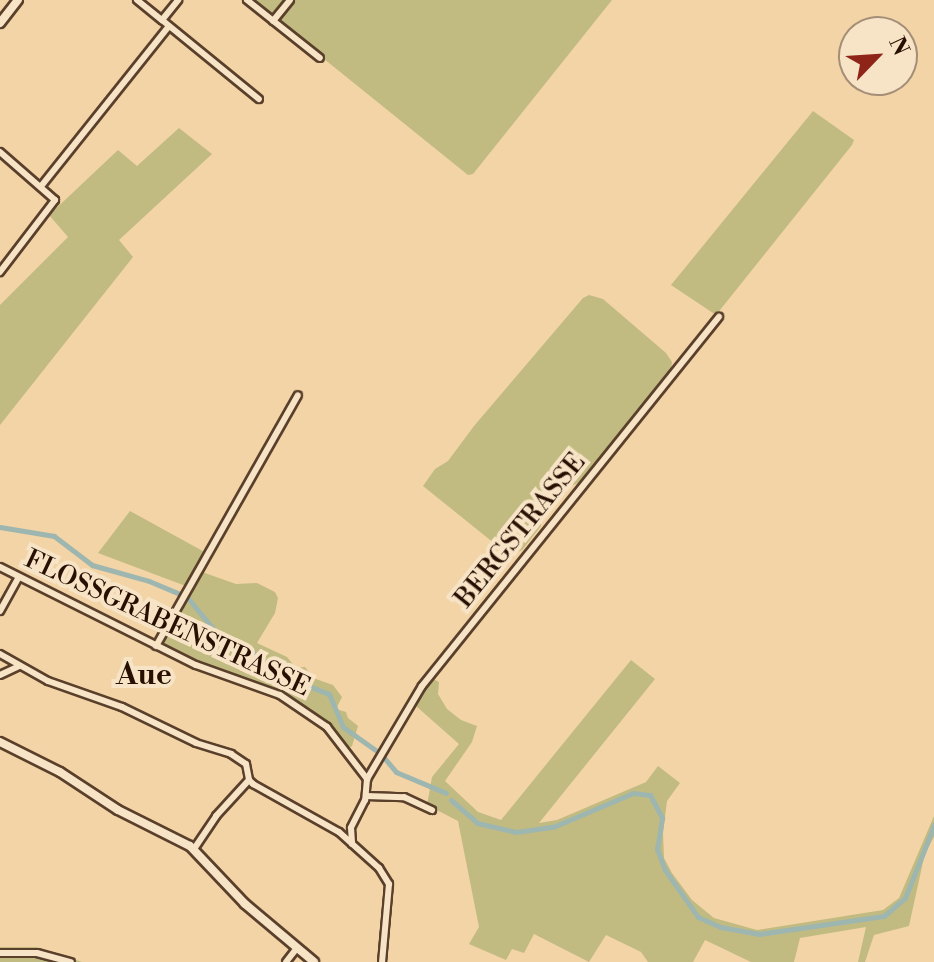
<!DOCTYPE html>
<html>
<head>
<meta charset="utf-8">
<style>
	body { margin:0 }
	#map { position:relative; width:934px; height:962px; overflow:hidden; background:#f2d4a6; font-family:"Libre Bodoni",serif }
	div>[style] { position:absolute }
	.green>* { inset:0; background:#c2bb81 }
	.canal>* { height:5px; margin:-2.5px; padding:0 2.5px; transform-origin:2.5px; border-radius:2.5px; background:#9eb6b0 }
	.roads { filter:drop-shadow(2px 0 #5a402b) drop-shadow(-2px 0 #5a402b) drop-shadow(0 2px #5a402b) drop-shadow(0 -2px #5a402b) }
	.street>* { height:6px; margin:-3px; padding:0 3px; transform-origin:3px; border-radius:3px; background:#f7e3c5 }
	.secondary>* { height:8px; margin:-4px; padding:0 4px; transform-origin:4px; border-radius:4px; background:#f7e3c5 }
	span { translate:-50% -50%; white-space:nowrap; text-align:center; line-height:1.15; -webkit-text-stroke:8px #f7e3c5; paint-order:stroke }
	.street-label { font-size:26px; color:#270f02 }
	.quarter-label { font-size:30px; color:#270f02; font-weight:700 }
	.north { position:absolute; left:838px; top:16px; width:80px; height:80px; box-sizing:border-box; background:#f7e3c5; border:2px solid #a48e77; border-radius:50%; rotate:65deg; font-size:22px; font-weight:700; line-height:32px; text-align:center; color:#270f02 }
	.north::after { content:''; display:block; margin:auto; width:28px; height:36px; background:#8f2418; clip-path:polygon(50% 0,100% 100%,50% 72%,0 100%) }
</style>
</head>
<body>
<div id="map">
	<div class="green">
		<div style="clip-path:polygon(251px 0,612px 0,473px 174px,468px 175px)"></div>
		<div style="clip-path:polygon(813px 111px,854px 140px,852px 145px,716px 315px,671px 285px)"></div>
		<div style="clip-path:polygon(179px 128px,212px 154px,119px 240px,133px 257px,0 425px,0 305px,68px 237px,49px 215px,118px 150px,137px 166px)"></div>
		<div style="clip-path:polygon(589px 295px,603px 299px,666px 353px,672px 362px,671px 369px,582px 480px,574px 485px,557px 478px,529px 510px,541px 521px,541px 526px,522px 550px,510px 556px,423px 486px,435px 469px,448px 461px,474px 426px,583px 298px)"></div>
		<div style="clip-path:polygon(130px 511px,210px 555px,202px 572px,236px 584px,257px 583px,275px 592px,278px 598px,275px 613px,257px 643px,287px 657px,296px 668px,305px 667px,313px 678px,333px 685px,342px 697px,336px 709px,346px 712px,348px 718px,358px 726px,352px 746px,349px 748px,326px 722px,279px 691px,225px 676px,164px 647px,166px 632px,191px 588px,98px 553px)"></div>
		<div style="clip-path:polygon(631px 660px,655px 679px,539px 823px,557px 820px,646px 782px,658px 766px,680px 783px,667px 801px,663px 833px,664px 858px,672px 873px,692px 900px,714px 918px,757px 930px,883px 910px,899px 898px,934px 816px,934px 837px,925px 853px,909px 926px,874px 935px,865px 962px,858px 962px,866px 927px,800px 938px,794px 962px,751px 962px,705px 940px,693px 962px,648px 962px,641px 952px,606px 935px,589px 962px,534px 934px,524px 953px,512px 949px,506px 960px,469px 944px,479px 927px,458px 821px,427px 805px,432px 777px,459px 744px,408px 699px,426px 675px,439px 682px,438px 694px,447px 709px,461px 720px,477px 726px,472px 742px,445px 781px,478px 812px,501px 820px)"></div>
		<div style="clip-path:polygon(0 947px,37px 947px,82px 962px,0 962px)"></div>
	</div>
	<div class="canal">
		<div style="left:0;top:527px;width:55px;rotate:9.5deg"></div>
		<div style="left:54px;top:536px;width:48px;rotate:37.3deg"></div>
		<div style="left:92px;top:565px;width:59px;rotate:15.7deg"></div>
		<div style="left:149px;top:581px;width:41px;rotate:22.8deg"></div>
		<div style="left:187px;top:597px;width:52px;rotate:50.5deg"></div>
		<div style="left:220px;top:637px;width:37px;rotate:26deg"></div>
		<div style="left:253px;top:653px;width:33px;rotate:39deg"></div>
		<div style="left:279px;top:674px;width:54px;rotate:21.8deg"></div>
		<div style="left:329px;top:694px;width:36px;rotate:67deg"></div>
		<div style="left:343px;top:727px;width:47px;rotate:35.4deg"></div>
		<div style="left:381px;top:754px;width:23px;rotate:50deg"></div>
		<div style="left:396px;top:772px;width:54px;rotate:22.8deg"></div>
		<div style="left:451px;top:800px;width:35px;rotate:41deg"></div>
		<div style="left:477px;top:823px;width:40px;rotate:13deg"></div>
		<div style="left:516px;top:832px;width:37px;rotate:-8deg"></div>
		<div style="left:553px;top:827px;width:87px;rotate:-23deg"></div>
		<div style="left:633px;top:793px;width:17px;rotate:7deg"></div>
		<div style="left:650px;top:795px;width:26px;rotate:62deg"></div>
		<div style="left:662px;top:818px;width:31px;rotate:99deg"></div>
		<div style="left:657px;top:849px;width:22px;rotate:69deg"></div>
		<div style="left:665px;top:870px;width:57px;rotate:54.9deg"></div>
		<div style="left:698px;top:917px;width:24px;rotate:24deg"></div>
		<div style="left:720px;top:927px;width:40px;rotate:10deg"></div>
		<div style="left:759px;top:934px;width:126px;rotate:-8.2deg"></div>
		<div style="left:884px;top:916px;width:28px;rotate:-41deg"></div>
		<div style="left:905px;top:898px;width:79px;rotate:-68.3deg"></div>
	</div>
	<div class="roads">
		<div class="street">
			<div style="left:137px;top:0;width:32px;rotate:39deg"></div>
			<div style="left:162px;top:20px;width:26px;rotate:-51deg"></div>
			<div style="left:247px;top:0;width:93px;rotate:38.5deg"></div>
			<div style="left:162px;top:20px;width:125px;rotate:39.2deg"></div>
			<div style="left:273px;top:21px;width:27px;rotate:-51deg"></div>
			<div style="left:0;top:152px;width:73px;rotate:41.1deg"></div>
			<div style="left:55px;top:200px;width:91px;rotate:127.4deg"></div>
			<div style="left:42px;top:185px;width:203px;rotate:-51.4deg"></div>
			<div style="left:0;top:567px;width:219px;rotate:26.6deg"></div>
			<div style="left:196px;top:665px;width:89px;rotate:19.7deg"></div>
			<div style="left:280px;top:695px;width:57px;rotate:34.2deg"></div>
			<div style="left:327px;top:727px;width:66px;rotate:52.4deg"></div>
			<div style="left:367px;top:779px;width:21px;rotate:95deg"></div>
			<div style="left:365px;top:800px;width:31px;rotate:117deg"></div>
			<div style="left:351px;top:828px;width:16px;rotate:86deg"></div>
			<div style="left:0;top:611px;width:39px;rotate:-61deg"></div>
			<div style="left:156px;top:646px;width:288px;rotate:-60.5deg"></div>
			<div style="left:0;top:654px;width:55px;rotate:29.4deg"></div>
			<div style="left:48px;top:681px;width:78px;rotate:19.4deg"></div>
			<div style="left:122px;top:707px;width:82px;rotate:25.9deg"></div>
			<div style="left:196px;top:743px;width:37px;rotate:17deg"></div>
			<div style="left:231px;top:754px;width:18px;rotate:34deg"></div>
			<div style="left:246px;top:764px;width:16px;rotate:79deg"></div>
			<div style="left:249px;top:780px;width:6px;rotate:45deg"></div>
			<div style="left:253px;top:784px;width:98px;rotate:29.2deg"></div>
			<div style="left:339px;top:832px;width:54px;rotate:42deg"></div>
			<div style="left:379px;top:868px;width:19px;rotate:58deg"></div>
			<div style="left:389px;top:884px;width:78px;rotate:95.1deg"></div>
			<div style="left:0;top:675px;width:21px;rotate:-25deg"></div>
			<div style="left:367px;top:779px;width:108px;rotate:-59.4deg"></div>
			<div style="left:422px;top:686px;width:474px;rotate:-51.2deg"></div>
			<div style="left:366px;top:796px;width:38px;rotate:2deg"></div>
			<div style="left:404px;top:797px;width:31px;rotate:25deg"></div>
			<div style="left:194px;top:849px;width:40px;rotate:-56deg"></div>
			<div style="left:216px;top:816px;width:49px;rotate:-47.5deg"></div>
			<div style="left:0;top:953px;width:37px"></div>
			<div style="left:37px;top:953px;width:35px;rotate:15deg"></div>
			<div style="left:286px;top:962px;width:18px;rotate:-52deg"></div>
		</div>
		<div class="secondary">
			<div style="left:0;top:23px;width:29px;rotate:-52deg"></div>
			<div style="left:0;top:742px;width:67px;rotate:26.6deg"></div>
			<div style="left:60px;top:772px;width:69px;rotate:33.2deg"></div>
			<div style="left:118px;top:810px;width:80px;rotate:26.6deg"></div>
			<div style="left:190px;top:846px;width:80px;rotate:46.5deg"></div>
			<div style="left:245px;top:904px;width:90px;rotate:40deg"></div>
		</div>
	</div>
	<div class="street-label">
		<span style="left:521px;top:531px;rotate:-51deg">BERGSTRASSE</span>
		<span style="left:167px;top:624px;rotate:25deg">FLOSSGRABENSTRASSE</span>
	</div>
	<div class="quarter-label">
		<span style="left:144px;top:675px">Aue</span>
	</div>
	<div class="north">N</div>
</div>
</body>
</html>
